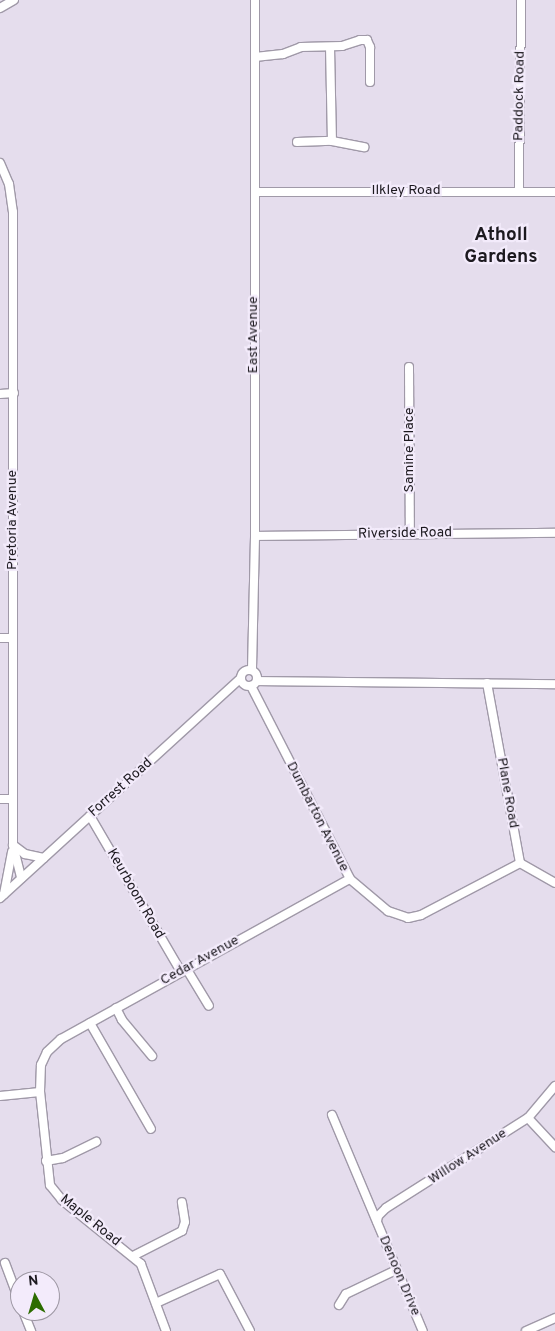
<!DOCTYPE html>
<html>
<head>
<meta charset="utf-8">
<style>
	body { margin:0 }
	#map { position:relative; width:555px; height:1331px; overflow:hidden; background:#e5dded; font-family:Overpass,sans-serif }
	div>[style] { position:absolute }
	.roads { filter:drop-shadow(1px 0 #a099a8) drop-shadow(-1px 0 #a099a8) drop-shadow(0 1px #a099a8) drop-shadow(0 -1px #a099a8) }
	.minor>* { height:8px; margin:-4px; padding:0 4px; transform-origin:4px; border-radius:4px; background:#fff }
	.minor>.ring { margin:-4px; padding:0; box-sizing:content-box; background:none; border:8px solid #fff; border-radius:50% }
	span { translate:-50% -50%; white-space:nowrap; text-align:center; line-height:1.15; -webkit-text-stroke:4.5px #f3ebfb; paint-order:stroke }
	.street-label { font-size:14px; color:#1c191f }
	.district-label { font-size:19px; color:#1c191f; font-weight:700 }
	.north { position:absolute; left:10px; top:1271px; width:50px; height:50px; box-sizing:border-box; background:#f3ebfb; border:1px solid #9d97a3; border-radius:50%; rotate:354deg; font-size:14px; font-weight:700; line-height:20px; text-align:center; color:#1c191f }
	.north::after { content:''; display:block; margin:auto; width:18px; height:22px; background:#2c6c00; clip-path:polygon(50% 0,100% 100%,50% 72%,0 100%) }
</style>
</head>
<body>
<div id="map">
	<div class="roads">
		<div class="minor">
			<div style="left:0;top:8px;width:16px;rotate:-30deg"></div>
			<div style="left:330px;top:47px;width:94px;rotate:88.8deg"></div>
			<div style="left:255px;top:57px;width:28px;rotate:-6deg"></div>
			<div style="left:283px;top:54px;width:19px;rotate:-21deg"></div>
			<div style="left:301px;top:47px;width:41px;rotate:-1.4deg"></div>
			<div style="left:342px;top:46px;width:19px;rotate:-18deg"></div>
			<div style="left:360px;top:40px;width:7px"></div>
			<div style="left:367px;top:40px;width:8px;rotate:67deg"></div>
			<div style="left:370px;top:47px;width:35px;rotate:90deg"></div>
			<div style="left:297px;top:142px;width:35px;rotate:-2deg"></div>
			<div style="left:332px;top:141px;width:33px;rotate:11deg"></div>
			<div style="left:0;top:163px;width:23px;rotate:67deg"></div>
			<div style="left:9px;top:184px;width:28px;rotate:82deg"></div>
			<div style="left:13px;top:212px;width:633px;rotate:90deg"></div>
			<div style="left:13px;top:845px;width:34px;rotate:76deg"></div>
			<div style="left:256px;top:192px;width:299px"></div>
			<div style="left:519px;top:192px;width:192px;rotate:-89.4deg"></div>
			<div style="left:409px;top:367px;width:166px;rotate:89.7deg"></div>
			<div style="left:0;top:394px;width:14px;rotate:-4deg"></div>
			<div style="left:255px;top:536px;width:300px;rotate:-0.6deg"></div>
			<div style="left:0;top:638px;width:13px"></div>
			<div style="left:252px;top:669px;width:133px;rotate:-88.7deg"></div>
			<div style="left:255px;top:536px;width:536px;rotate:-90deg"></div>
			<div class="ring" style="left:241px;top:670px;width:8px;height:8px"></div>
			<div style="left:257px;top:681px;width:298px;rotate:0.6deg"></div>
			<div style="left:487px;top:683px;width:183px;rotate:79.6deg"></div>
			<div style="left:520px;top:863px;width:40px;rotate:29.7deg"></div>
			<div style="left:251px;top:686px;width:217px;rotate:62.8deg"></div>
			<div style="left:350px;top:879px;width:50px;rotate:40.1deg"></div>
			<div style="left:388px;top:911px;width:21px;rotate:19deg"></div>
			<div style="left:408px;top:918px;width:13px;rotate:-13deg"></div>
			<div style="left:421px;top:915px;width:112px;rotate:-27.7deg"></div>
			<div style="left:0;top:799px;width:13px"></div>
			<div style="left:90px;top:816px;width:181px;rotate:59.7deg"></div>
			<div style="left:13px;top:845px;width:15px;rotate:37deg"></div>
			<div style="left:25px;top:854px;width:19px;rotate:12deg"></div>
			<div style="left:4px;top:894px;width:43px;rotate:-79.2deg"></div>
			<div style="left:0;top:898px;width:325px;rotate:-42.4deg"></div>
			<div style="left:186px;top:968px;width:44px;rotate:58.8deg"></div>
			<div style="left:116px;top:1008px;width:13px;rotate:63deg"></div>
			<div style="left:122px;top:1020px;width:47px;rotate:50.2deg"></div>
			<div style="left:90px;top:1023px;width:122px;rotate:60.1deg"></div>
			<div style="left:0;top:1096px;width:40px;rotate:-5.7deg"></div>
			<div style="left:332px;top:1115px;width:234px;rotate:67.2deg"></div>
			<div style="left:528px;top:1118px;width:40px;rotate:47deg"></div>
			<div style="left:46px;top:1161px;width:17px;rotate:-10deg"></div>
			<div style="left:63px;top:1158px;width:37px;rotate:-26deg"></div>
			<div style="left:377px;top:1221px;width:5px;rotate:-79deg"></div>
			<div style="left:378px;top:1216px;width:11px;rotate:-45deg"></div>
			<div style="left:386px;top:1208px;width:168px;rotate:-32.4deg"></div>
			<div style="left:528px;top:1118px;width:42px;rotate:-49.8deg"></div>
			<div style="left:133px;top:1256px;width:55px;rotate:-27deg"></div>
			<div style="left:182px;top:1231px;width:9px;rotate:-72deg"></div>
			<div style="left:185px;top:1222px;width:20px;rotate:-99deg"></div>
			<div style="left:5px;top:1263px;width:43px;rotate:69.4deg"></div>
			<div style="left:156px;top:1303px;width:70px;rotate:-24.4deg"></div>
			<div style="left:220px;top:1274px;width:64px;rotate:62.2deg"></div>
			<div style="left:339px;top:1305px;width:13px;rotate:-58deg"></div>
			<div style="left:346px;top:1294px;width:55px;rotate:-25.6deg"></div>
			<div style="left:23px;top:1311px;width:22px;rotate:68deg"></div>
			<div style="left:166px;top:1331px;width:72px;rotate:-110.5deg"></div>
			<div style="left:141px;top:1264px;width:102px;rotate:-141deg"></div>
			<div style="left:62px;top:1200px;width:19px;rotate:-129deg"></div>
			<div style="left:50px;top:1185px;width:94px;rotate:-96.1deg"></div>
			<div style="left:40px;top:1092px;width:27px;rotate:-88deg"></div>
			<div style="left:41px;top:1065px;width:14px;rotate:-65deg"></div>
			<div style="left:47px;top:1052px;width:19px;rotate:-43deg"></div>
			<div style="left:61px;top:1039px;width:330px;rotate:-29deg"></div>
			<div style="left:526px;top:1331px;width:32px;rotate:-24deg"></div>
		</div>
	</div>
	<div class="street-label">
		<span style="left:520px;top:96px;rotate:-89deg">Paddock Road</span>
		<span style="left:406px;top:191px">Ilkley Road</span>
		<span style="left:254px;top:335px;rotate:-90deg">East Avenue</span>
		<span style="left:410px;top:450px;rotate:-90deg">Samine Place</span>
		<span style="left:13px;top:520px;rotate:-90deg">Pretoria Avenue</span>
		<span style="left:405px;top:534px;rotate:-1deg">Riverside Road</span>
		<span style="left:121px;top:788px;rotate:-42deg">Forrest Road</span>
		<span style="left:507px;top:793px;rotate:80deg">Plane Road</span>
		<span style="left:317px;top:817px;rotate:63deg">Dumbarton Avenue</span>
		<span style="left:135px;top:894px;rotate:60deg">Keurboom Road</span>
		<span style="left:200px;top:961px;rotate:-29deg">Cedar Avenue</span>
		<span style="left:468px;top:1157px;rotate:-33deg">Willow Avenue</span>
		<span style="left:90px;top:1221px;rotate:39deg">Maple Road</span>
		<span style="left:399px;top:1276px;rotate:67deg">Denoon Drive</span>
	</div>
	<div class="district-label">
		<span style="left:501px;top:247px">Atholl<br>Gardens</span>
	</div>
	<div class="north">N</div>
</div>
</body>
</html>
